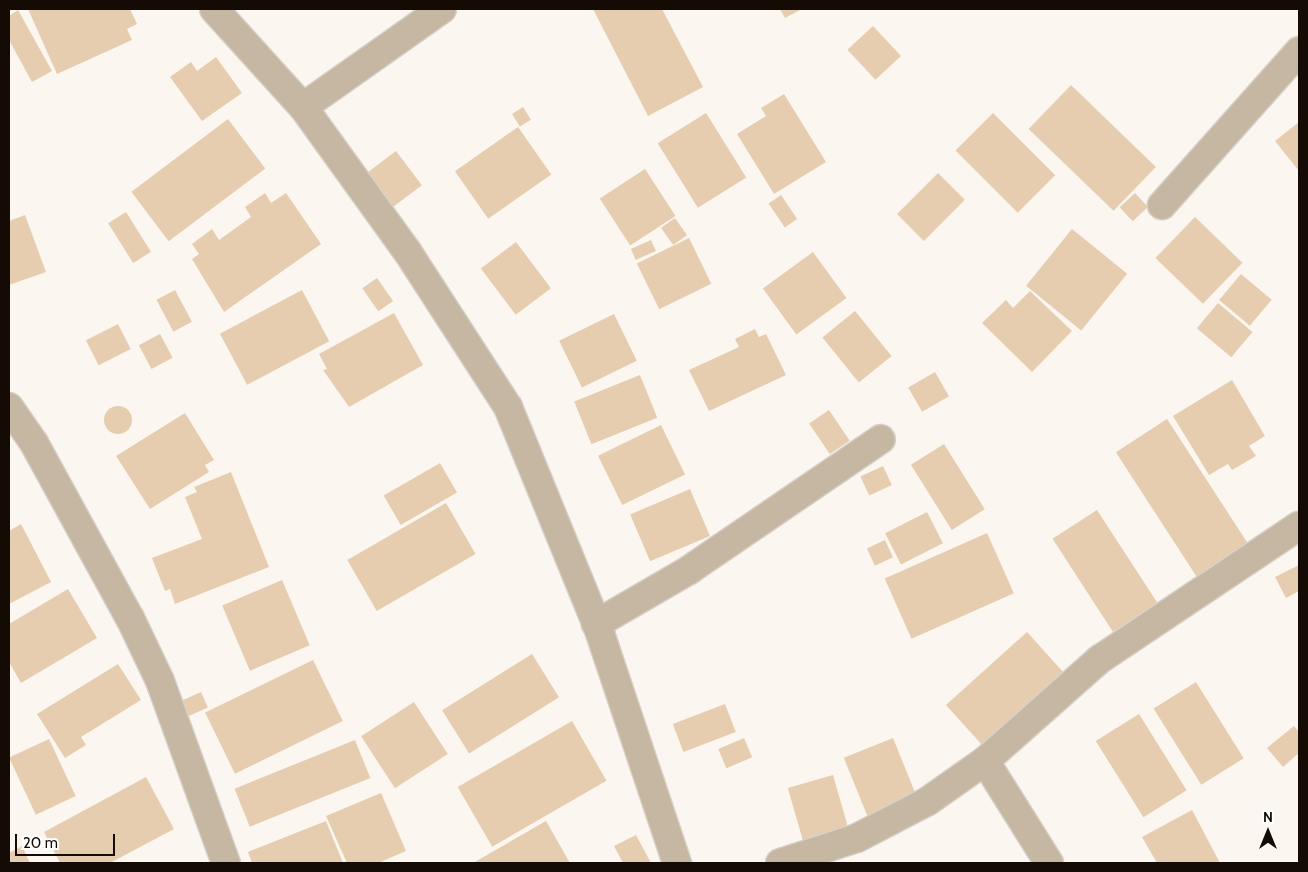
<!DOCTYPE html>
<html>
<head>
<meta charset="utf-8">
<style>
	body { margin:0 }
	#map { position:relative; width:1308px; height:872px; overflow:hidden; background:#fbf6f0; font-family:Cabin,sans-serif }
	div>[style] { position:absolute }
	.building>* { inset:0; background:#e6cdb0; transform-origin:0 0 }
	.round { border-radius:50% }
	.roads { filter:drop-shadow(1px 0 #d6d1ca) drop-shadow(-1px 0 #d6d1ca) drop-shadow(0 1px #d6d1ca) drop-shadow(0 -1px #d6d1ca) }
	.minor>* { height:28px; margin:-14px; padding:0 14px; transform-origin:14px; border-radius:14px; background:#c5b7a2 }
	.tertiary>* { height:28px; margin:-14px; padding:0 14px; transform-origin:14px; border-radius:14px; background:#c5b7a2 }
	span { translate:-50% -50%; white-space:nowrap; text-align:center; line-height:1.15; -webkit-text-stroke:5px #fff; paint-order:stroke }
	.frame { position:absolute; inset:0; border:10px solid #140c04; pointer-events:none }
	.north { position:absolute; left:1243px; top:807px; width:50px; height:50px; -webkit-text-stroke:4px #fff; paint-order:stroke; rotate:0deg; font-size:14px; font-weight:700; line-height:20px; text-align:center; color:#140c04 }
	.north::after { content:''; display:block; margin:auto; width:18px; height:22px; background:#140c04; clip-path:polygon(50% 0,100% 100%,50% 72%,0 100%) }
	.scale { position:absolute; left:15px; top:834px; width:100px; height:22px; box-sizing:border-box; border:2px solid #140c04; border-top:0; padding-left:6px; font-size:15px; line-height:18px; white-space:nowrap; color:#140c04; -webkit-text-stroke:4px #fff; paint-order:stroke }
</style>
</head>
<body>
<div id="map">
	<div class="building">
		<div style="clip-path:polygon(28px 9px,130px 9px,137px 24px,127px 29px,132px 40px,57px 74px)"></div>
		<div style="clip-path:polygon(593px 9px,662px 9px,703px 87px,648px 116px)"></div>
		<div style="clip-path:polygon(780px 9px,802px 9px,785px 18px)"></div>
		<div style="clip-path:polygon(18px 10px,52px 71px,32px 82px,9px 40px,9px 16px)"></div>
		<div style="left:873px;top:26px;width:41px;height:35px;rotate:47deg"></div>
		<div style="clip-path:polygon(216px 57px,242px 93px,202px 121px,170px 77px,191px 62px,197px 71px)"></div>
		<div style="left:1071px;top:85px;width:118px;height:61px;rotate:44deg"></div>
		<div style="clip-path:polygon(784px 94px,826px 162px,774px 194px,737px 134px,766px 116px,761px 108px)"></div>
		<div style="left:523px;top:107px;width:15px;height:13px;rotate:58deg"></div>
		<div style="left:706px;top:113px;width:76px;height:57px;rotate:58deg"></div>
		<div style="left:993px;top:113px;width:88px;height:53px;rotate:45deg"></div>
		<div style="left:228px;top:119px;width:62px;height:121px;rotate:53deg"></div>
		<div style="clip-path:polygon(1299px 122px,1299px 171px,1275px 141px)"></div>
		<div style="left:518px;top:127px;width:58px;height:77px;rotate:55deg"></div>
		<div style="left:396px;top:151px;width:43px;height:37px;rotate:53deg"></div>
		<div style="left:645px;top:169px;width:56px;height:54px;rotate:57deg"></div>
		<div style="left:938px;top:173px;width:38px;height:58px;rotate:45deg"></div>
		<div style="clip-path:polygon(265px 193px,271px 203px,286px 193px,321px 244px,224px 312px,192px 259px,199px 254px,192px 244px,212px 229px,219px 240px,251px 217px,245px 207px)"></div>
		<div style="left:1135px;top:193px;width:19px;height:21px;rotate:47deg"></div>
		<div style="left:781px;top:195px;width:29px;height:15px;rotate:56deg"></div>
		<div style="left:126px;top:212px;width:47px;height:21px;rotate:58deg"></div>
		<div style="clip-path:polygon(25px 215px,46px 272px,9px 285px,9px 221px)"></div>
		<div style="left:1195px;top:217px;width:66px;height:57px;rotate:44deg"></div>
		<div style="left:675px;top:218px;width:21px;height:17px;rotate:55deg"></div>
		<div style="left:1072px;top:229px;width:71px;height:73px;rotate:39deg"></div>
		<div style="left:689px;top:238px;width:51px;height:58px;rotate:64deg"></div>
		<div style="left:651px;top:240px;width:12px;height:22px;rotate:66deg"></div>
		<div style="left:516px;top:242px;width:58px;height:44px;rotate:53deg"></div>
		<div style="left:813px;top:252px;width:57px;height:62px;rotate:54deg"></div>
		<div style="left:1241px;top:274px;width:40px;height:34px;rotate:40deg"></div>
		<div style="left:377px;top:278px;width:28px;height:18px;rotate:55deg"></div>
		<div style="left:175px;top:290px;width:36px;height:21px;rotate:62deg"></div>
		<div style="left:302px;top:290px;width:58px;height:93px;rotate:62deg"></div>
		<div style="clip-path:polygon(1030px 291px,1072px 331px,1032px 372px,982px 323px,1006px 300px,1013px 308px)"></div>
		<div style="left:1218px;top:303px;width:45px;height:33px;rotate:40deg"></div>
		<div style="left:855px;top:311px;width:58px;height:42px;rotate:51deg"></div>
		<div style="clip-path:polygon(394px 313px,423px 365px,349px 407px,323px 370px,327px 369px,319px 354px)"></div>
		<div style="left:614px;top:314px;width:52px;height:61px;rotate:64deg"></div>
		<div style="left:118px;top:324px;width:28px;height:36px;rotate:63deg"></div>
		<div style="clip-path:polygon(755px 329px,759px 337px,766px 334px,786px 375px,709px 411px,689px 370px,739px 347px,735px 339px)"></div>
		<div style="left:160px;top:334px;width:27px;height:24px;rotate:62deg"></div>
		<div style="left:935px;top:372px;width:28px;height:31px;rotate:60deg"></div>
		<div style="left:640px;top:375px;width:46px;height:71px;rotate:68deg"></div>
		<div style="clip-path:polygon(1232px 380px,1265px 436px,1249px 446px,1256px 456px,1232px 470px,1228px 464px,1209px 475px,1173px 416px)"></div>
		<div class="round" style="left:104px;top:406px;width:28px;height:28px"></div>
		<div style="left:829px;top:410px;width:37px;height:24px;rotate:56deg"></div>
		<div style="clip-path:polygon(185px 413px,214px 460px,205px 465px,209px 472px,150px 509px,116px 456px)"></div>
		<div style="left:1167px;top:419px;width:158px;height:61px;rotate:57deg"></div>
		<div style="left:661px;top:425px;width:55px;height:70px;rotate:64deg"></div>
		<div style="left:944px;top:444px;width:77px;height:39px;rotate:58deg"></div>
		<div style="left:440px;top:463px;width:34px;height:65px;rotate:60deg"></div>
		<div style="left:883px;top:466px;width:21px;height:25px;rotate:65deg"></div>
		<div style="clip-path:polygon(231px 472px,269px 567px,175px 604px,170px 589px,165px 591px,152px 558px,202px 539px,185px 497px,197px 492px,194px 487px)"></div>
		<div style="left:690px;top:489px;width:51px;height:65px;rotate:67deg"></div>
		<div style="left:446px;top:503px;width:59px;height:114px;rotate:60deg"></div>
		<div style="left:1097px;top:510px;width:111px;height:53px;rotate:57deg"></div>
		<div style="left:927px;top:512px;width:35px;height:47px;rotate:63deg"></div>
		<div style="clip-path:polygon(21px 524px,51px 582px,9px 604px,9px 531px)"></div>
		<div style="left:987px;top:533px;width:66px;height:112px;rotate:66deg"></div>
		<div style="left:885px;top:540px;width:19px;height:20px;rotate:65deg"></div>
		<div style="clip-path:polygon(1299px 565px,1299px 591px,1286px 598px,1275px 577px)"></div>
		<div style="left:282px;top:580px;width:71px;height:65px;rotate:67deg"></div>
		<div style="clip-path:polygon(68px 589px,97px 638px,21px 683px,9px 662px,9px 624px)"></div>
		<div style="left:1027px;top:632px;width:58px;height:109px;rotate:48deg"></div>
		<div style="left:532px;top:654px;width:51px;height:106px;rotate:58deg"></div>
		<div style="left:313px;top:660px;width:68px;height:120px;rotate:64deg"></div>
		<div style="clip-path:polygon(118px 664px,141px 700px,81px 737px,86px 745px,65px 758px,37px 714px)"></div>
		<div style="left:1196px;top:682px;width:90px;height:50px;rotate:58deg"></div>
		<div style="left:201px;top:692px;width:17px;height:22px;rotate:66deg"></div>
		<div style="left:414px;top:702px;width:62px;height:63px;rotate:57deg"></div>
		<div style="left:725px;top:704px;width:30px;height:56px;rotate:69deg"></div>
		<div style="left:1139px;top:714px;width:90px;height:51px;rotate:58deg"></div>
		<div style="left:572px;top:721px;width:69px;height:132px;rotate:60deg"></div>
		<div style="clip-path:polygon(1294px 726px,1299px 732px,1299px 753px,1283px 767px,1267px 748px)"></div>
		<div style="left:744px;top:738px;width:21px;height:28px;rotate:67deg"></div>
		<div style="left:893px;top:738px;width:72px;height:53px;rotate:68deg"></div>
		<div style="left:49px;top:739px;width:63px;height:44px;rotate:65deg"></div>
		<div style="left:355px;top:740px;width:41px;height:130px;rotate:68deg"></div>
		<div style="left:833px;top:775px;width:71px;height:47px;rotate:74deg"></div>
		<div style="clip-path:polygon(146px 777px,174px 829px,110px 863px,60px 863px,44px 832px)"></div>
		<div style="clip-path:polygon(381px 793px,406px 851px,378px 863px,347px 863px,326px 816px)"></div>
		<div style="clip-path:polygon(1192px 810px,1220px 863px,1157px 863px,1142px 837px)"></div>
		<div style="clip-path:polygon(326px 821px,343px 863px,252px 863px,248px 852px)"></div>
		<div style="clip-path:polygon(546px 821px,570px 863px,473px 863px)"></div>
		<div style="clip-path:polygon(636px 835px,651px 863px,623px 863px,614px 846px)"></div>
		<div style="clip-path:polygon(22px 846px,30px 863px,9px 863px,9px 853px)"></div>
	</div>
	<div class="roads">
		<div class="minor">
			<div style="left:303px;top:107px;width:170px;rotate:-35.2deg"></div>
			<div style="left:1162px;top:205px;width:206px;rotate:-48.3deg"></div>
			<div style="left:9px;top:407px;width:44px;rotate:55.2deg"></div>
			<div style="left:34px;top:443px;width:200px;rotate:61.3deg"></div>
			<div style="left:130px;top:618px;width:70px;rotate:64.5deg"></div>
			<div style="left:160px;top:681px;width:194px;rotate:70.1deg"></div>
			<div style="left:596px;top:624px;width:108px;rotate:-30.1deg"></div>
			<div style="left:689px;top:570px;width:232px;rotate:-34.3deg"></div>
			<div style="left:985px;top:761px;width:120px;rotate:57.9deg"></div>
			<div style="left:780px;top:863px;width:81px;rotate:-18deg"></div>
			<div style="left:857px;top:838px;width:80px;rotate:-27.5deg"></div>
			<div style="left:928px;top:801px;width:70px;rotate:-35.1deg"></div>
			<div style="left:985px;top:761px;width:154px;rotate:-41.6deg"></div>
			<div style="left:1100px;top:659px;width:239px;rotate:-33.8deg"></div>
		</div>
		<div class="tertiary">
			<div style="left:214px;top:9px;width:132px;rotate:47.8deg"></div>
			<div style="left:303px;top:107px;width:178px;rotate:54.2deg"></div>
			<div style="left:407px;top:251px;width:186px;rotate:57.1deg"></div>
			<div style="left:508px;top:407px;width:244px;rotate:67.8deg"></div>
			<div style="left:600px;top:633px;width:243px;rotate:71.5deg"></div>
		</div>
	</div>
	<div class="frame"></div>
	<div class="north">N</div>
	<div class="scale">20 m</div>
</div>
</body>
</html>
